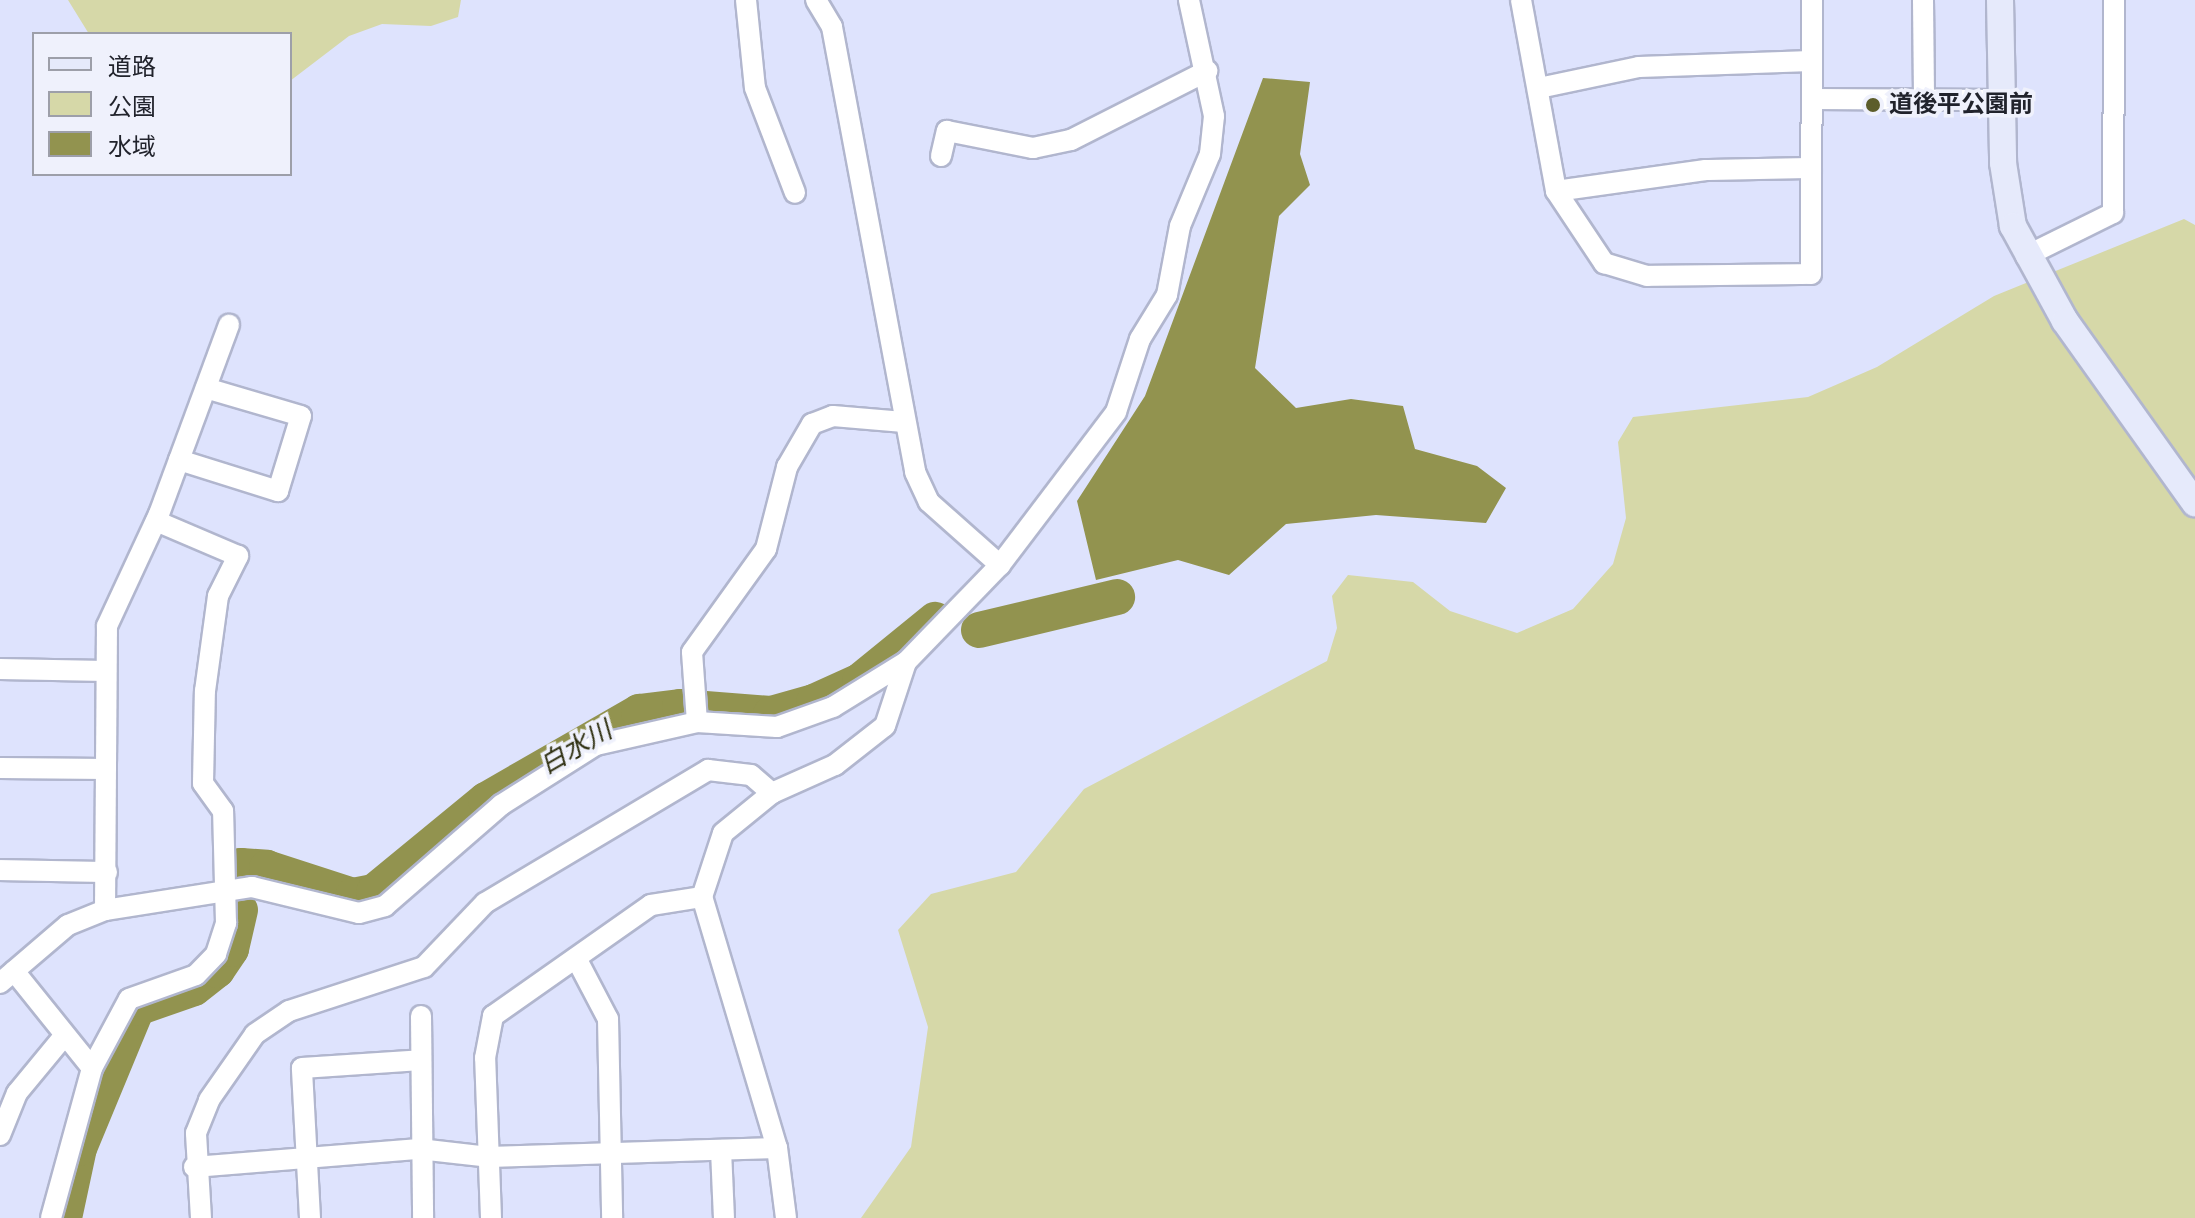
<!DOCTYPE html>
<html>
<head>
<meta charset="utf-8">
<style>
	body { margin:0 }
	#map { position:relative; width:2195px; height:1218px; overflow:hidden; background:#dee3fd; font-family:Roboto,"Noto Sans JP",sans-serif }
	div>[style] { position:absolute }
	.green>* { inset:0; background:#d6d8a8 }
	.water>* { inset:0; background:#92934f }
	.river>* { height:36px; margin:-18px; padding:0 18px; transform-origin:18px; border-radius:18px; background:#92934f }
	.roads { filter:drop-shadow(2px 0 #b1b6ce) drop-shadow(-2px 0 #b1b6ce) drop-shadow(0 2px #b1b6ce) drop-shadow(0 -2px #b1b6ce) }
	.street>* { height:20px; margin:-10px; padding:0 10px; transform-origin:10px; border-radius:10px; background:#fff }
	.secondary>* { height:26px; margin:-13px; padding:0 13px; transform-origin:13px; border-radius:13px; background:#e6eafb }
	.dots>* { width:22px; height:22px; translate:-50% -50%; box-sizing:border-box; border:4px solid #eff1fc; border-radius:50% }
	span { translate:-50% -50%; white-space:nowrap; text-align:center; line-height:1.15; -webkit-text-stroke:7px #eff1fc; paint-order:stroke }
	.poi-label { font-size:24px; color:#21232c; font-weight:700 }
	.left { translate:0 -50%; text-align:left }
	.water-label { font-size:26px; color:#2d2e0f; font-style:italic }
	.legend { position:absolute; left:32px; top:32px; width:260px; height:144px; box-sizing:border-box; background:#eff1fc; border:2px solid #9d9fa9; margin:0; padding:10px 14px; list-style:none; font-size:24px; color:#21232c }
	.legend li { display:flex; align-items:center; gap:16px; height:40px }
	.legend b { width:40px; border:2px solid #9d9fa9 }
</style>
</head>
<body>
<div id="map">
	<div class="green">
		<div style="clip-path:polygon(68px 0,461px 0,458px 17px,431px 26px,382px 24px,349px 36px,290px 81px,290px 34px,89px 34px)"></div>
		<div style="clip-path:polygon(2184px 219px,2195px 225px,2195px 1218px,861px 1218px,911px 1147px,928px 1027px,898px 930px,931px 894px,1016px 872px,1084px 789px,1327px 661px,1337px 628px,1332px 596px,1348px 575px,1413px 582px,1450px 611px,1517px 633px,1573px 609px,1613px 564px,1626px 518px,1618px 442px,1633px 417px,1808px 397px,1877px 367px,1994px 296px)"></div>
	</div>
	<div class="water">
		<div style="clip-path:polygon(1263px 78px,1310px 82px,1300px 154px,1310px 185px,1279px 216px,1255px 368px,1296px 408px,1351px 399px,1403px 406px,1415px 449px,1477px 466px,1506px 488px,1486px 523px,1376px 515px,1286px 524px,1229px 575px,1178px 560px,1096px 580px,1077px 501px,1145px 396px)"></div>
	</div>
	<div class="river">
		<div style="left:979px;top:630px;width:142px;rotate:-13.4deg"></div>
		<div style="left:241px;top:876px;width:10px;rotate:-90deg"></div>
		<div style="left:241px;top:866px;width:26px;rotate:4deg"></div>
		<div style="left:267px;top:868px;width:90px;rotate:18deg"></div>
		<div style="left:353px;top:896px;width:21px;rotate:-11deg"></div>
		<div style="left:374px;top:892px;width:145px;rotate:-39.4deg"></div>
		<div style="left:486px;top:800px;width:177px;rotate:-29.9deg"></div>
		<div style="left:639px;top:712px;width:41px;rotate:-7deg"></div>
		<div style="left:680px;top:707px;width:91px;rotate:4.4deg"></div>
		<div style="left:771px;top:714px;width:45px;rotate:-15.6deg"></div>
		<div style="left:814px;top:702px;width:51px;rotate:-24.5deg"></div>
		<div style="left:860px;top:681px;width:97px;rotate:-39.1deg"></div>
		<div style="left:64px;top:1218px;width:72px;rotate:-77.9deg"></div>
		<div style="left:79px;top:1148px;width:152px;rotate:-67.5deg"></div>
		<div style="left:137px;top:1008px;width:60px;rotate:-19.3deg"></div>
		<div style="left:194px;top:988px;width:29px;rotate:-38deg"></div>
		<div style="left:217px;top:970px;width:25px;rotate:-56deg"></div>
		<div style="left:231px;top:949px;width:40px;rotate:-77deg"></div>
	</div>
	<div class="roads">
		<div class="street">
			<div style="left:746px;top:0;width:88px;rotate:84.2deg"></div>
			<div style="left:755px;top:88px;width:112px;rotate:69.1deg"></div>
			<div style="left:816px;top:0;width:31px;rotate:59deg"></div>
			<div style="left:832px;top:27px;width:453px;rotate:79.4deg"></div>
			<div style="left:915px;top:472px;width:33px;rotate:65deg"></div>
			<div style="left:929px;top:502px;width:95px;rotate:41.6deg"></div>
			<div style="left:1521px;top:0;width:194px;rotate:79.6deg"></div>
			<div style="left:1556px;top:191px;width:87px;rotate:56.3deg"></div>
			<div style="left:1604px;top:263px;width:45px;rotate:16.8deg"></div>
			<div style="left:1647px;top:276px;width:164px;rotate:-0.7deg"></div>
			<div style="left:1811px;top:274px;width:274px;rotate:-89.8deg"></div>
			<div style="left:1923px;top:0;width:101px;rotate:89.4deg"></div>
			<div style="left:1539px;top:88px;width:102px;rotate:-11.9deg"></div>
			<div style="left:1639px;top:67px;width:172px;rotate:-2deg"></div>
			<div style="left:1812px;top:99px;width:189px;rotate:0.3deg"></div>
			<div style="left:941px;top:156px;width:26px;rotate:-77deg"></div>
			<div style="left:947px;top:131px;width:88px;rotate:11.2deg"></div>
			<div style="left:1033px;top:148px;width:39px;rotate:-12deg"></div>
			<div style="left:1071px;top:140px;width:153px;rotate:-26.9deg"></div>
			<div style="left:1556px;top:191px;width:151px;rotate:-8deg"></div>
			<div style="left:1706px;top:170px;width:105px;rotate:-1.1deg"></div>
			<div style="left:2026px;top:256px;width:97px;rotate:-26.3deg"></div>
			<div style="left:2113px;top:213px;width:213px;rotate:-89.7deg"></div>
			<div style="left:179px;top:460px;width:104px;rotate:17.4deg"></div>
			<div style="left:278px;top:491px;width:78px;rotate:-73deg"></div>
			<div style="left:301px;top:416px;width:99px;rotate:-163.6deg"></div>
			<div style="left:0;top:669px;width:106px;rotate:1.1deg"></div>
			<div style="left:697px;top:722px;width:70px;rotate:-94.1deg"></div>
			<div style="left:692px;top:652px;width:127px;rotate:-54.3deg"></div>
			<div style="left:766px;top:549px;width:85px;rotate:-75.6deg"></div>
			<div style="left:787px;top:467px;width:50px;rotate:-59.8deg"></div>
			<div style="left:812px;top:424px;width:22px;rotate:-21deg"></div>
			<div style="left:833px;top:416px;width:71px;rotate:4.8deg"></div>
			<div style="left:0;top:768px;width:106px;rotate:0.5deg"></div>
			<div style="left:0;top:870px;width:107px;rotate:1.1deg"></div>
			<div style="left:105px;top:910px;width:284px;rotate:-89.6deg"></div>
			<div style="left:107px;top:626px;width:123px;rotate:-65.1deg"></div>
			<div style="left:159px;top:514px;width:202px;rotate:-69.7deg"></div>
			<div style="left:576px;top:958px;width:69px;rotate:62.3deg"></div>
			<div style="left:608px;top:1019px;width:199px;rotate:88.8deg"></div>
			<div style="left:14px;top:971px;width:124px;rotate:51.2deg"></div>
			<div style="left:0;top:983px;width:89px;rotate:-40.5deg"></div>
			<div style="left:68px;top:925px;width:40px;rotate:-22deg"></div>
			<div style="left:105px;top:910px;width:149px;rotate:-8.9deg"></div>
			<div style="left:252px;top:887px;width:110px;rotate:13.7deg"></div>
			<div style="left:359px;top:913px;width:27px;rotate:-15deg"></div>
			<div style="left:385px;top:906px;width:154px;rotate:-41deg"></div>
			<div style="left:501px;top:805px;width:112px;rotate:-32.3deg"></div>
			<div style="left:596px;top:745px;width:104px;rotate:-12.8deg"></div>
			<div style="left:697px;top:722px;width:80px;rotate:3.6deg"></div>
			<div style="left:777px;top:727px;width:59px;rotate:-19.7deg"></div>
			<div style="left:833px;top:707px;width:86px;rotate:-31.7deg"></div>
			<div style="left:906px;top:662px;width:135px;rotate:-45.9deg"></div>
			<div style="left:1000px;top:565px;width:192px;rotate:-52.8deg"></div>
			<div style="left:1116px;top:412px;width:77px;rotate:-71.8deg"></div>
			<div style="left:1140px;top:339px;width:52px;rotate:-58.5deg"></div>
			<div style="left:1167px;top:295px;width:70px;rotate:-79.3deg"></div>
			<div style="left:1180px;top:226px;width:78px;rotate:-67.4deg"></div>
			<div style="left:1210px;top:154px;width:38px;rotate:-84deg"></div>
			<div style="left:1214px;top:116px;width:119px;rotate:-102.2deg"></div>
			<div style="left:421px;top:1016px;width:202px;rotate:89.4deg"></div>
			<div style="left:0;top:1135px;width:45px;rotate:-68deg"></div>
			<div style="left:17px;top:1093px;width:75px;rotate:-50.4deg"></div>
			<div style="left:721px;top:1150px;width:68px;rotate:87.5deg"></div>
			<div style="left:194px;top:1167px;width:226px;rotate:-4.6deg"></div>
			<div style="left:419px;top:1149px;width:70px;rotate:6.5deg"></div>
			<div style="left:489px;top:1157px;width:288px;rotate:-1.8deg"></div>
			<div style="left:51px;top:1218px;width:156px;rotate:-74.7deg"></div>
			<div style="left:92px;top:1068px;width:78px;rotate:-61.8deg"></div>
			<div style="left:129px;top:999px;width:71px;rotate:-19.7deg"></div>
			<div style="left:196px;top:975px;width:29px;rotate:-46deg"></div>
			<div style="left:216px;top:954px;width:33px;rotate:-72deg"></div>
			<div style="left:226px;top:923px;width:112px;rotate:-91.5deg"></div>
			<div style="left:223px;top:811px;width:34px;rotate:-126deg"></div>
			<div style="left:203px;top:783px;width:92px;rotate:-88.8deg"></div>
			<div style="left:205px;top:691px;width:96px;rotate:-82.2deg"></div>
			<div style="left:218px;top:596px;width:45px;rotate:-63.4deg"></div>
			<div style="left:238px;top:556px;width:89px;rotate:-156.9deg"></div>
			<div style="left:201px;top:1218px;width:85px;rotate:-93.4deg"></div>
			<div style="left:196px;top:1133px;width:35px;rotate:-68deg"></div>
			<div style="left:209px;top:1100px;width:80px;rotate:-55.1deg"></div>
			<div style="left:255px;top:1034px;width:41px;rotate:-34.1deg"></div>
			<div style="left:289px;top:1011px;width:142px;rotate:-18.1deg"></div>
			<div style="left:424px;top:967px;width:88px;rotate:-46.4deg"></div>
			<div style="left:485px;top:903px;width:260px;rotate:-30.8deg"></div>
			<div style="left:708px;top:770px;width:43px;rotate:6.6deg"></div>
			<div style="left:751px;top:775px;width:28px;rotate:41deg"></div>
			<div style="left:310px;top:1218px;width:150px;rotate:-93.1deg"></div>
			<div style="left:302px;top:1068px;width:119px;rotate:-3.8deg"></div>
			<div style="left:491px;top:1218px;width:160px;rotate:-92.1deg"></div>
			<div style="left:485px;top:1058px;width:43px;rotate:-79.2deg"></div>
			<div style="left:493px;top:1016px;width:193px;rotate:-35.1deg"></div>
			<div style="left:651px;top:905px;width:52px;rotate:-8.9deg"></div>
			<div style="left:786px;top:1218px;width:71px;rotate:-97.3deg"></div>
			<div style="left:777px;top:1148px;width:262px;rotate:-106.6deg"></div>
			<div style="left:702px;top:897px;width:67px;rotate:-71.8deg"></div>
			<div style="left:723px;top:833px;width:63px;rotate:-39.2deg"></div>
			<div style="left:772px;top:793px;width:69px;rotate:-24deg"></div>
			<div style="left:835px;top:765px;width:63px;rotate:-38deg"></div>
			<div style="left:885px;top:726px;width:67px;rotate:-71.8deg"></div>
		</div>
		<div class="secondary">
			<div style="left:2000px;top:0;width:163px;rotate:88.9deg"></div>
			<div style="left:2003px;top:163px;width:64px;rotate:81deg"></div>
			<div style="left:2013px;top:226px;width:108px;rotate:61.3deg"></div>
			<div style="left:2065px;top:321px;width:224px;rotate:54.5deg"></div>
		</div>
	</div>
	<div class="dots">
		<div style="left:1873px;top:105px;background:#5c5d2a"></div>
	</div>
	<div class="poi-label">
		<span class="left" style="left:1889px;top:105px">道後平公園前</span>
	</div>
	<div class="water-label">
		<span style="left:576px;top:748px;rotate:-30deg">白水川</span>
	</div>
	<ul class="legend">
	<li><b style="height:10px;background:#e6eafb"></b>道路</li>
	<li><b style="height:22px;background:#d6d8a8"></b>公園</li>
	<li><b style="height:22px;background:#92934f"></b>水域</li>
	</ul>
</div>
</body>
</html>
